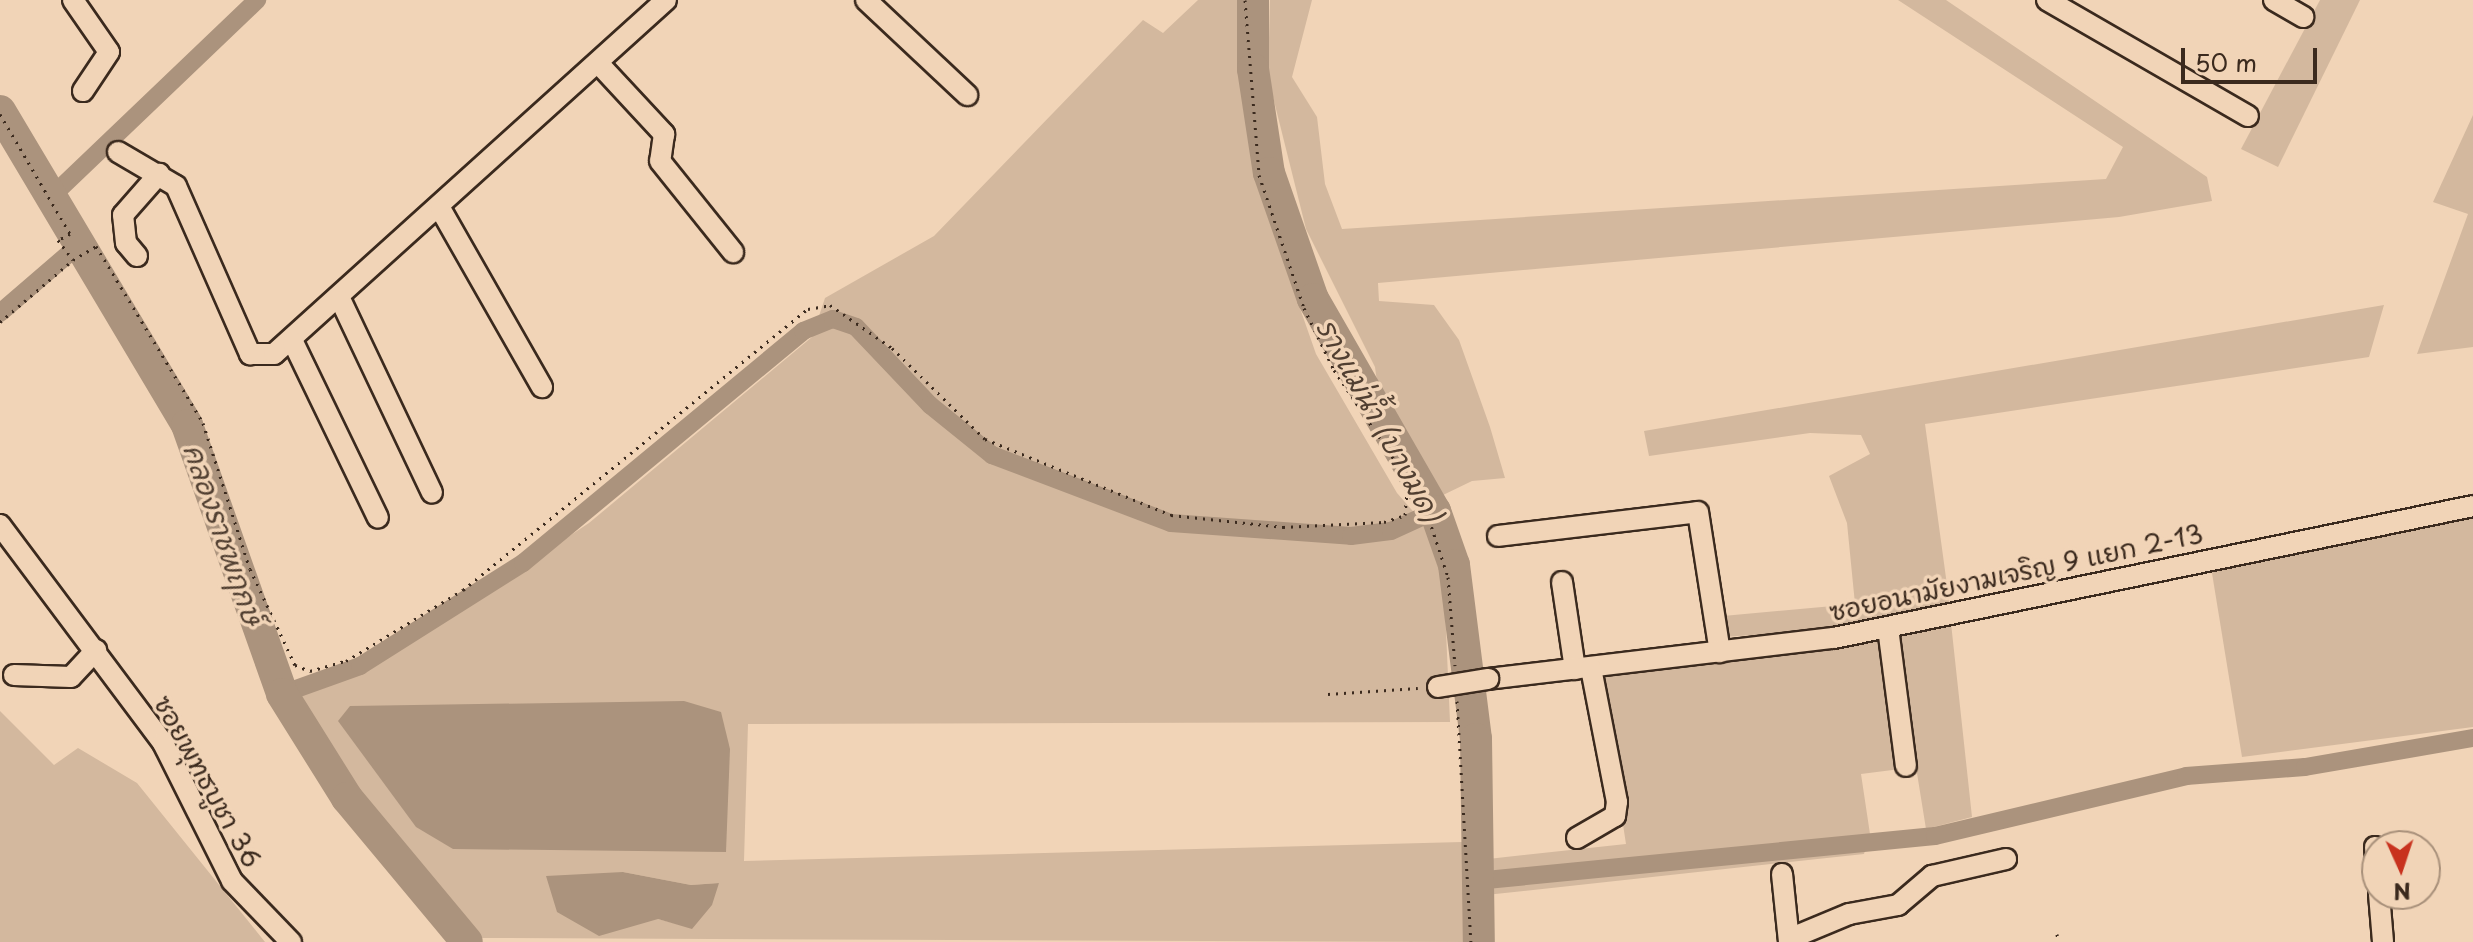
<!DOCTYPE html>
<html>
<head>
<meta charset="utf-8">
<style>
	body { margin:0 }
	#map { position:relative; width:2473px; height:942px; overflow:hidden; background:#f1d4b7; font-family:"Playpen Sans","Playpen Sans Thai",sans-serif }
	div>[style] { position:absolute }
	.green>* { inset:0; background:#d3b89e }
	.water>* { inset:0; background:#ab937d }
	.canal>* { height:18px; margin:-9px; padding:0 9px; transform-origin:9px; border-radius:9px; background:#ab937d }
	.river>* { height:32px; margin:-16px; padding:0 16px; transform-origin:16px; border-radius:16px; background:#ab937d }
	.path>* { height:3px; margin-top:-1.5px; transform-origin:0; background:repeating-linear-gradient(90deg,#3b2a1e 0 2px,transparent 0 8px) }
	.roads { filter:drop-shadow(2px 0 #3b2a1e) drop-shadow(-2px 0 #3b2a1e) drop-shadow(0 2px #3b2a1e) drop-shadow(0 -2px #3b2a1e) }
	.minor>* { height:20px; margin:-10px; padding:0 10px; transform-origin:10px; border-radius:10px; background:#f1d4b7 }
	.bridges { filter:drop-shadow(2px 0 #3b2a1e) drop-shadow(-2px 0 #3b2a1e) drop-shadow(0 2px #3b2a1e) drop-shadow(0 -2px #3b2a1e) }
	.minor-bridge>* { height:20px; margin:-10px; padding:0 10px; transform-origin:10px; border-radius:10px; background:#f1d4b7 }
	span { translate:-50% -50%; white-space:nowrap; text-align:center; line-height:1.15; -webkit-text-stroke:7px #f1d4b7; paint-order:stroke }
	.street-label { font-size:26px; color:#3b2a1e }
	.water-label { font-size:28px; color:#513f31; font-style:italic }
	.north { position:absolute; left:2361px; top:830px; width:80px; height:80px; box-sizing:border-box; background:#f1d4b7; border:2px solid #a8907a; border-radius:50%; rotate:177deg; font-size:22px; font-weight:700; line-height:32px; text-align:center; color:#3b2a1e }
	.north::after { content:''; display:block; margin:auto; width:28px; height:36px; background:#c8321e; clip-path:polygon(50% 0,100% 100%,50% 72%,0 100%) }
	.scale { position:absolute; left:2181px; top:48px; width:136px; height:36px; box-sizing:border-box; border:4px solid #3b2a1e; border-top:0; padding-left:10px; font-size:24px; line-height:28px; white-space:nowrap; color:#3b2a1e; -webkit-text-stroke:6px #f1d4b7; paint-order:stroke }
</style>
</head>
<body>
<div id="map">
	<div class="green">
		<div style="clip-path:polygon(evenodd,1198px 0,1242px 0,1254px 177px,1316px 354px,1397px 493px,1425px 525px,1444px 585px,1450px 722px,748px 724px,744px 861px,1462px 842px,1467px 942px,481px 938px,411px 862px,292px 698px,403px 646px,589px 523px,812px 337px,825px 298px,934px 236px,1143px 20px,1163px 33px,1198px 0,623px 872px,691px 885px,719px 883px,692px 928px,658px 919px,623px 872px)"></div>
		<div style="clip-path:polygon(1270px 0,1312px 0,1292px 77px,1317px 117px,1325px 184px,1342px 229px,2106px 179px,2123px 147px,1898px 0,1946px 0,2207px 177px,2212px 201px,2119px 217px,1378px 283px,1379px 301px,1434px 305px,1459px 340px,1490px 427px,1505px 478px,1472px 481px,1441px 496px,1378px 389px,1375px 367px,1306px 229px,1268px 77px)"></div>
		<div style="clip-path:polygon(2320px 0,2360px 0,2278px 167px,2241px 149px)"></div>
		<div style="clip-path:polygon(2473px 115px,2473px 347px,2417px 354px,2468px 214px,2433px 202px)"></div>
		<div style="clip-path:polygon(2384px 305px,2369px 357px,1925px 424px,1950px 607px,1824px 630px,1724px 637px,1723px 616px,1855px 604px,1847px 523px,1829px 476px,1870px 454px,1861px 435px,1810px 433px,1649px 456px,1644px 431px)"></div>
		<div style="clip-path:polygon(2473px 515px,2473px 727px,2242px 757px,2211px 567px)"></div>
		<div style="clip-path:polygon(1951px 623px,1972px 817px,1926px 829px,1916px 767px,1861px 774px,1870px 834px,1864px 854px,1486px 895px,1488px 859px,1626px 844px,1600px 674px)"></div>
		<div style="clip-path:polygon(0 711px,54px 765px,78px 748px,137px 783px,265px 942px,0 942px)"></div>
	</div>
	<div class="water">
		<div style="clip-path:polygon(684px 701px,721px 712px,730px 749px,726px 852px,453px 849px,416px 827px,338px 721px,350px 706px)"></div>
		<div style="clip-path:polygon(623px 872px,691px 885px,719px 883px,712px 905px,692px 929px,658px 919px,599px 936px,557px 912px,546px 876px)"></div>
	</div>
	<div class="canal">
		<div style="left:52px;top:196px;width:284px;rotate:-43.7deg"></div>
		<div style="left:0;top:313px;width:106px;rotate:-40.8deg"></div>
		<div style="left:282px;top:694px;width:83px;rotate:-19.7deg"></div>
		<div style="left:360px;top:666px;width:193px;rotate:-32.3deg"></div>
		<div style="left:523px;top:563px;width:364px;rotate:-39.6deg"></div>
		<div style="left:803px;top:331px;width:32px;rotate:-22deg"></div>
		<div style="left:833px;top:319px;width:24px;rotate:19deg"></div>
		<div style="left:856px;top:327px;width:108px;rotate:46.5deg"></div>
		<div style="left:930px;top:405px;width:80px;rotate:38.9deg"></div>
		<div style="left:992px;top:455px;width:191px;rotate:20.8deg"></div>
		<div style="left:1171px;top:523px;width:180px;rotate:4.1deg"></div>
		<div style="left:1351px;top:536px;width:40px;rotate:-7.1deg"></div>
		<div style="left:1391px;top:531px;width:48px;rotate:-24.4deg"></div>
		<div style="left:1476px;top:881px;width:461px;rotate:-5.6deg"></div>
		<div style="left:1935px;top:836px;width:258px;rotate:-13.4deg"></div>
		<div style="left:2186px;top:776px;width:119px;rotate:-4.3deg"></div>
		<div style="left:2305px;top:767px;width:170px;rotate:-9.8deg"></div>
	</div>
	<div class="river">
		<div style="left:1253px;top:0;width:69px;rotate:90deg"></div>
		<div style="left:1253px;top:69px;width:105px;rotate:81.3deg"></div>
		<div style="left:1269px;top:173px;width:133px;rotate:70.8deg"></div>
		<div style="left:1313px;top:299px;width:245px;rotate:60.1deg"></div>
		<div style="left:1435px;top:511px;width:57px;rotate:70.6deg"></div>
		<div style="left:1454px;top:565px;width:175px;rotate:82.8deg"></div>
		<div style="left:1476px;top:739px;width:203px;rotate:89.2deg"></div>
		<div style="left:0;top:111px;width:365px;rotate:59.2deg"></div>
		<div style="left:187px;top:425px;width:285px;rotate:70.5deg"></div>
		<div style="left:282px;top:694px;width:123px;rotate:58deg"></div>
		<div style="left:347px;top:798px;width:187px;rotate:50.2deg"></div>
	</div>
	<div class="path">
		<div style="left:1245px;top:0;width:176px;rotate:85.4deg"></div>
		<div style="left:1259px;top:175px;width:140px;rotate:71.3deg"></div>
		<div style="left:1304px;top:308px;width:69px;rotate:64.2deg"></div>
		<div style="left:1334px;top:370px;width:161px;rotate:56.1deg"></div>
		<div style="left:1424px;top:504px;width:77px;rotate:71.8deg"></div>
		<div style="left:1448px;top:577px;width:89px;rotate:85.5deg"></div>
		<div style="left:0;top:114px;width:139px;rotate:59.7deg"></div>
		<div style="left:70px;top:234px;width:13px;rotate:153deg"></div>
		<div style="left:58px;top:240px;width:25px;rotate:53deg"></div>
		<div style="left:73px;top:260px;width:27px;rotate:-31deg"></div>
		<div style="left:96px;top:246px;width:207px;rotate:58.8deg"></div>
		<div style="left:203px;top:423px;width:153px;rotate:72.2deg"></div>
		<div style="left:250px;top:569px;width:106px;rotate:64.9deg"></div>
		<div style="left:295px;top:665px;width:16px;rotate:22deg"></div>
		<div style="left:310px;top:671px;width:37px;rotate:-16deg"></div>
		<div style="left:346px;top:661px;width:137px;rotate:-31.3deg"></div>
		<div style="left:463px;top:590px;width:445px;rotate:-39.2deg"></div>
		<div style="left:808px;top:309px;width:22px;rotate:-10deg"></div>
		<div style="left:830px;top:305px;width:75px;rotate:34.7deg"></div>
		<div style="left:892px;top:348px;width:130px;rotate:44.4deg"></div>
		<div style="left:985px;top:439px;width:201px;rotate:22.2deg"></div>
		<div style="left:1171px;top:515px;width:113px;rotate:6.1deg"></div>
		<div style="left:1283px;top:527px;width:101px;rotate:-2.8deg"></div>
		<div style="left:1384px;top:522px;width:22px;rotate:-18deg"></div>
		<div style="left:1405px;top:515px;width:34px;rotate:-85deg"></div>
		<div style="left:0;top:322px;width:96px;rotate:-40.3deg"></div>
		<div style="left:1328px;top:694px;width:90px;rotate:-3.8deg"></div>
		<div style="left:1457px;top:701px;width:241px;rotate:86.7deg"></div>
		<div style="left:2057px;top:934px;width:8px;rotate:83deg"></div>
	</div>
	<div class="roads">
		<div class="minor">
			<div style="left:73px;top:0;width:63px;rotate:55.3deg"></div>
			<div style="left:109px;top:52px;width:47px;rotate:123.7deg"></div>
			<div style="left:866px;top:0;width:139px;rotate:43.2deg"></div>
			<div style="left:2047px;top:0;width:232px;rotate:30deg"></div>
			<div style="left:2274px;top:0;width:34px;rotate:30deg"></div>
			<div style="left:599px;top:64px;width:96px;rotate:47.1deg"></div>
			<div style="left:664px;top:134px;width:27px;rotate:98deg"></div>
			<div style="left:660px;top:161px;width:117px;rotate:51.3deg"></div>
			<div style="left:118px;top:152px;width:67px;rotate:30.4deg"></div>
			<div style="left:176px;top:186px;width:184px;rotate:66.2deg"></div>
			<div style="left:250px;top:354px;width:24px"></div>
			<div style="left:274px;top:354px;width:528px;rotate:-42.08deg"></div>
			<div style="left:441px;top:210px;width:204px;rotate:60.3deg"></div>
			<div style="left:137px;top:256px;width:17px;rotate:-130deg"></div>
			<div style="left:126px;top:243px;width:28px;rotate:-96deg"></div>
			<div style="left:123px;top:215px;width:55px;rotate:-48.7deg"></div>
			<div style="left:341px;top:301px;width:212px;rotate:64.6deg"></div>
			<div style="left:293px;top:342px;width:195px;rotate:64.2deg"></div>
			<div style="left:0;top:525px;width:272px;rotate:53.2deg"></div>
			<div style="left:163px;top:743px;width:154px;rotate:63.4deg"></div>
			<div style="left:232px;top:881px;width:85px;rotate:46deg"></div>
			<div style="left:1498px;top:536px;width:201px;rotate:-6.8deg"></div>
			<div style="left:1698px;top:512px;width:142px;rotate:81.1deg"></div>
			<div style="left:1562px;top:582px;width:88px;rotate:81.5deg"></div>
			<div style="left:1888px;top:628px;width:139px;rotate:82.6deg"></div>
			<div style="left:14px;top:675px;width:57px;rotate:2deg"></div>
			<div style="left:71px;top:677px;width:37px;rotate:-47deg"></div>
			<div style="left:1488px;top:679px;width:348px;rotate:-6.8deg"></div>
			<div style="left:1834px;top:638px;width:652px;rotate:-11.67deg"></div>
			<div style="left:1577px;top:838px;width:44px;rotate:-30.1deg"></div>
			<div style="left:1615px;top:816px;width:14px;rotate:-82deg"></div>
			<div style="left:1617px;top:802px;width:136px;rotate:-101deg"></div>
			<div style="left:2375px;top:847px;width:22px;rotate:85deg"></div>
			<div style="left:1782px;top:874px;width:68px;rotate:84.1deg"></div>
			<div style="left:2379px;top:894px;width:48px;rotate:85.2deg"></div>
			<div style="left:1789px;top:939px;width:65px;rotate:-22.6deg"></div>
			<div style="left:1849px;top:914px;width:50px;rotate:-10.4deg"></div>
			<div style="left:1898px;top:905px;width:45px;rotate:-40.5deg"></div>
			<div style="left:1932px;top:876px;width:76px;rotate:-12.9deg"></div>
		</div>
	</div>
	<div class="bridges">
		<div class="minor-bridge">
			<div style="left:1438px;top:687px;width:51px;rotate:-9.1deg"></div>
		</div>
	</div>
	<div class="street-label">
		<span style="left:2016px;top:572px;rotate:-12deg">ซอยอนามัยงามเจริญ 9 แยก 2-13</span>
		<span style="left:208px;top:781px;rotate:61deg">ซอยพุทธบูชา 36</span>
	</div>
	<div class="water-label">
		<span style="left:1380px;top:420px;rotate:61deg">รางแม่น้ำ (บางมด)</span>
		<span style="left:224px;top:534px;rotate:71deg">คลองราชพฤกษ์</span>
	</div>
	<div class="north">N</div>
	<div class="scale">50 m</div>
</div>
</body>
</html>
